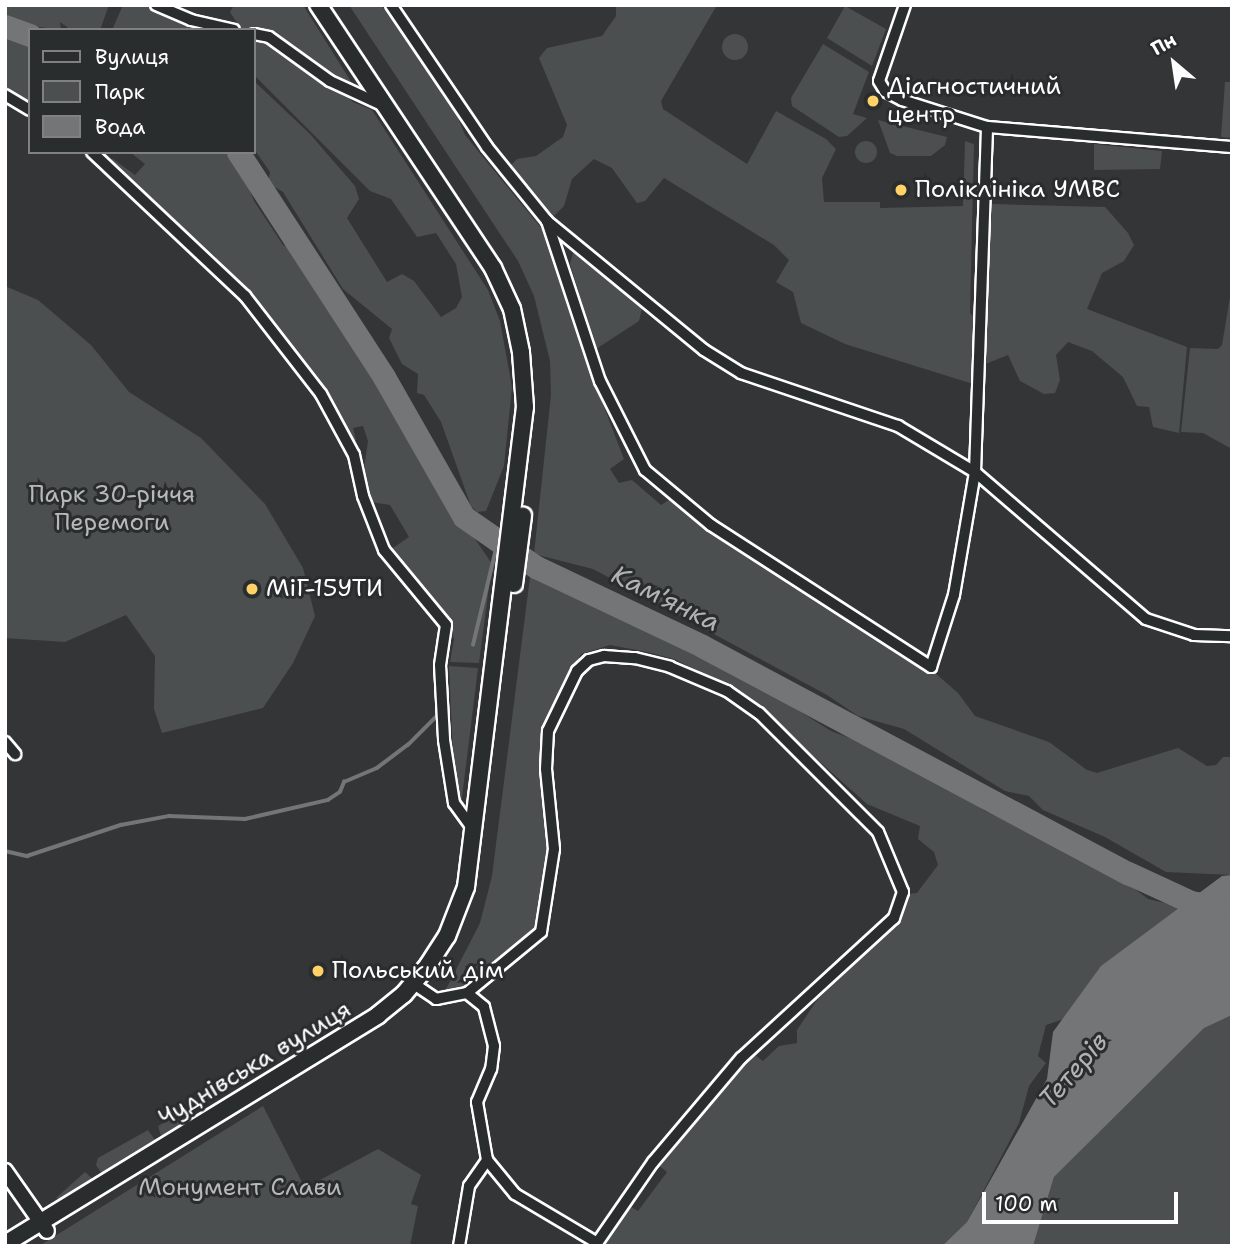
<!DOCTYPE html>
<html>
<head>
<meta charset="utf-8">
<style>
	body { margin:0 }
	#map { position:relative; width:1237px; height:1251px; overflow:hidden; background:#333536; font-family:"Shantell Sans",sans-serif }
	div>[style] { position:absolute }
	.green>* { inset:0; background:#4c4f50 }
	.round { border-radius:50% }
	.water>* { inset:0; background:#737576 }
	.stream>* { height:3.5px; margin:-1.75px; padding:0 1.75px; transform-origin:1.75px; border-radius:1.75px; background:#737576 }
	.river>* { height:23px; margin:-11.5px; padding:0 11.5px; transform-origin:11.5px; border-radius:11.5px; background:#737576 }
	.roads { filter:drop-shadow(2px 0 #fff) drop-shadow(-2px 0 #fff) drop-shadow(0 2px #fff) drop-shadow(0 -2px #fff) }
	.street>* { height:10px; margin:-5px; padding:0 5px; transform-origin:5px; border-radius:5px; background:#2a2d2e }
	.secondary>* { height:14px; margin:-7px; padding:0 7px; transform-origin:7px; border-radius:7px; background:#2a2d2e }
	.primary>* { height:16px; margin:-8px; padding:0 8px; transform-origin:8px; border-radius:8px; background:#2a2d2e }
	.dots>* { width:19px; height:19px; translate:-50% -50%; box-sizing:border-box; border:4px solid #2a2d2e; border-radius:50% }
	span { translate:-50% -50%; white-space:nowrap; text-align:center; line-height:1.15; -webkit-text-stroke:6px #2a2d2e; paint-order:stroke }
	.poi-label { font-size:24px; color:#fff }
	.left { translate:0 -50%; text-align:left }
	.park-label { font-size:24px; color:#b7b9b9 }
	.street-label { font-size:24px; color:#fff }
	.water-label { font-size:26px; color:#b2b3b4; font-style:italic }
	.frame { position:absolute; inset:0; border:7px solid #fff; pointer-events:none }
	.legend { position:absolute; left:28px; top:28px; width:228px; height:126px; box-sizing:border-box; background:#2a2d2e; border:2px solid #7f8182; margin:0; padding:9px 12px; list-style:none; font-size:21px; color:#fff }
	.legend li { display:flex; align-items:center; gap:14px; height:35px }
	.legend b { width:35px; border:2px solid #7f8182 }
	.north { position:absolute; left:1139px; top:28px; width:70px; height:70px; -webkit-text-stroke:5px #2a2d2e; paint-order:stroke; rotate:331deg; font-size:19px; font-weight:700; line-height:28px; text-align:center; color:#fff }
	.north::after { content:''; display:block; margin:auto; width:24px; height:32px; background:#fff; clip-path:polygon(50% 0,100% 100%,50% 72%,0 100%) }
	.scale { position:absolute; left:982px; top:1192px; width:196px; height:32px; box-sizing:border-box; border:4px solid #fff; border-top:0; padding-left:9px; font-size:21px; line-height:24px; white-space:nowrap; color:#fff; -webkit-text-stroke:5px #2a2d2e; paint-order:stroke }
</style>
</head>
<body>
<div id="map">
	<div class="green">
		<div style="clip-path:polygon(5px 5px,109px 5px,100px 30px,71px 30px,60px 22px,61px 30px,19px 24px,5px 17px)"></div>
		<div style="clip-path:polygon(123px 5px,149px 5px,209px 30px,112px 30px)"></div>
		<div style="clip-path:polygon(234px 5px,303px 5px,355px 88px,346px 86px,307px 56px,254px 30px,241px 29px,230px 12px)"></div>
		<div style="clip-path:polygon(349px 5px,381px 5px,454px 108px,465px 135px,551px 240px,594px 381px,624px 459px,610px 469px,619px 483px,632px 480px,661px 505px,672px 498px,926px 665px,958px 693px,975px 716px,1049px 742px,1087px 770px,1097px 773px,1178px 748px,1207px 766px,1216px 765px,1223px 757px,1232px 757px,1232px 875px,1166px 872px,1105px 837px,1043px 810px,1029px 796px,1005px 791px,904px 729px,858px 716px,827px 695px,593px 569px,534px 554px,551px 395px,550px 361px,534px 296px,518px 261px)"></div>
		<div style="clip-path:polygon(616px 5px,717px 5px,661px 101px,663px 109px,747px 164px,776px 111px,826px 139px,836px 149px,822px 178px,824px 202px,880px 202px,880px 208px,963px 206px,965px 141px,974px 144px,970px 313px,979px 323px,973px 384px,845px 344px,801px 323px,793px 292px,776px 282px,789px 260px,774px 245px,664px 178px,645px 201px,637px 203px,612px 168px,594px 159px,572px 179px,564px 206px,551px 219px,509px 167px,517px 159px,536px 156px,563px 137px,567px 125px,539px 58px,547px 48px,602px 36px,616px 16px)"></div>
		<div style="clip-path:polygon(845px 6px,886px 29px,872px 66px,827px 38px)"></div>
		<div style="clip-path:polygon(5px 32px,30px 34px,30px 105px,5px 89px)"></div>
		<div class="round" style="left:722px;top:34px;width:26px;height:26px"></div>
		<div style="clip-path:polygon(254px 38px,286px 50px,325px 75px,353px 102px,372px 110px,488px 290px,500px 321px,512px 387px,504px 466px,486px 511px,477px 512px,471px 506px,441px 422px,424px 395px,417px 393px,418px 374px,402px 364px,389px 338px,392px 329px,343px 289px,283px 192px,268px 183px,270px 172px,254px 149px,254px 81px,310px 134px,355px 186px,359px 199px,347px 218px,387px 282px,402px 274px,414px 281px,441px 317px,456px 308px,462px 297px,456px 264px,436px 233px,417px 237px,391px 199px,370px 191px,254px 75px)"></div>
		<div style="clip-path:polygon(823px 44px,869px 72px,853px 114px,867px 118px,847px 136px,839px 137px,792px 106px,791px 98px)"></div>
		<div style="clip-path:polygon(1225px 82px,1232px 82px,1232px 138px,1221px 137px)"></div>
		<div style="clip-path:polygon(878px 120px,947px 137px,945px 145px,931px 156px,897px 156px,890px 153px)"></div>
		<div class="round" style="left:855px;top:141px;width:22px;height:22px"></div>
		<div style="clip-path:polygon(1094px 144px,1162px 151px,1160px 169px,1094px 170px)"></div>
		<div style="clip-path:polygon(130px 152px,228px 152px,242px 169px,254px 201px,283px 245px,299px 253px,356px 348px,385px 384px,401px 393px,399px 407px,417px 440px,435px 458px,450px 502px,492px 564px,479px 663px,450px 662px,454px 639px,451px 630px,390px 550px,409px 537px,390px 505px,371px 502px,364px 469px,368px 441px,363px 426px,353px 428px,356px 440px,352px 443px,216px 265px,216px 257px,107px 160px,113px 159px,135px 175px,145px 164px)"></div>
		<div style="clip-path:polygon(992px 204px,1105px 207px,1128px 233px,1134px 245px,1124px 261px,1102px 273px,1087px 309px,1187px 347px,1179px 433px,1153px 427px,1149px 407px,1137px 406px,1123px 377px,1092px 351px,1068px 342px,1056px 355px,1060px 380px,1055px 393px,1044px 394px,1020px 381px,1008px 355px,983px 365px)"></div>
		<div style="clip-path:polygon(573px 253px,580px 253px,643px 304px,639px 321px,596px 349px,570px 264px)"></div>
		<div style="clip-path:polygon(1232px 285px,1232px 449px,1203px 433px,1181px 432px,1190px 348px,1218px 349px,1222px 345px)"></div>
		<div style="clip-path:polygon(5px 286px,38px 300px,91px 345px,129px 392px,201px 438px,265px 504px,303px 568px,315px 616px,293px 663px,263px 708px,162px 733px,154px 709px,155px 656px,126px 615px,65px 642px,5px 638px)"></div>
		<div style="clip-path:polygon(530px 577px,557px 583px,591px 605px,610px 606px,626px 619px,653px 623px,671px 640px,700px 649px,831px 731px,915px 763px,985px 811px,1094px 858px,1148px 899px,1190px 909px,1064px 1019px,1046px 1025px,1038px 1056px,1046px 1063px,1029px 1086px,1019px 1123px,967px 1222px,942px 1246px,603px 1246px,628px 1205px,638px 1211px,667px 1172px,657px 1164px,752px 1053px,763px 1061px,779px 1046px,797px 1043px,797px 1030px,817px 1000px,887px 933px,899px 917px,907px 894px,917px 893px,938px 865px,934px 852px,918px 839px,920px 826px,867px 804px,742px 692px,674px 659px,647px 652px,610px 645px,581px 654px,543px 726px,540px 748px,548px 860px,535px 926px,485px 974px,467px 986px,445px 991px,480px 923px,492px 876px)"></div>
		<div style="clip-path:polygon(449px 666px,478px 668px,461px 806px,455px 799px)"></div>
		<div style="clip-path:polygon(1232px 1015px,1232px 1246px,1033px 1246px,1054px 1177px,1204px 1027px)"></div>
		<div style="clip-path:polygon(263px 1106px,305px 1188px,378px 1149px,421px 1175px,411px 1204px,418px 1206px,410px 1246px,39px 1246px)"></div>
		<div style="clip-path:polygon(179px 1114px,189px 1119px,161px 1136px,158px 1126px)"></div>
		<div style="clip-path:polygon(148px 1130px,155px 1140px,102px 1174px,96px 1165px,98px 1158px)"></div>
		<div style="clip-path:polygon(85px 1172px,94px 1180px,61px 1200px,56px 1198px)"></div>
	</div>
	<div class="water">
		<div style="clip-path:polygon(1232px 875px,1232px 1015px,1204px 1028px,1054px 1177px,1033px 1246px,942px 1246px,967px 1222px,1047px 1079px,1053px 1032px,1101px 966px,1222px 876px)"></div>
	</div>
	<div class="stream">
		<div style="left:473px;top:645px;width:107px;rotate:-76.5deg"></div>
		<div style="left:5px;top:851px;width:23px;rotate:13deg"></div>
		<div style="left:27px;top:856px;width:99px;rotate:-18.3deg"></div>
		<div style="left:121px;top:825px;width:49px;rotate:-10.6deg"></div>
		<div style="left:169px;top:816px;width:76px;rotate:2.3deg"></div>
		<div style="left:245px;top:819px;width:85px;rotate:-12.9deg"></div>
		<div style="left:328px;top:800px;width:14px;rotate:-34deg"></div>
		<div style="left:340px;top:792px;width:11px;rotate:-68deg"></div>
		<div style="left:344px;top:782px;width:36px;rotate:-23deg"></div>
		<div style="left:377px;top:768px;width:39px;rotate:-37deg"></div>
		<div style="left:408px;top:745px;width:44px;rotate:-45deg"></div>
	</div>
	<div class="river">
		<div style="left:5px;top:26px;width:27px;rotate:20deg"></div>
		<div style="left:238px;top:152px;width:268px;rotate:57deg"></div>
		<div style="left:384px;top:377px;width:161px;rotate:60.3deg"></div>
		<div style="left:464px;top:517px;width:88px;rotate:34.8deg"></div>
		<div style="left:536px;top:567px;width:184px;rotate:25.4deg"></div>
		<div style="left:702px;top:646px;width:483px;rotate:28.1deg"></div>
		<div style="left:1128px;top:873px;width:69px;rotate:24.7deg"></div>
		<div style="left:1191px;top:902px;width:42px;rotate:9.7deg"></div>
	</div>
	<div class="roads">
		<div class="street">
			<div style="left:156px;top:5px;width:38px;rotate:23deg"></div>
			<div style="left:191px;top:20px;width:44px;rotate:13.1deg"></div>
			<div style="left:391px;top:5px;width:171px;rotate:55.9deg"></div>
			<div style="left:487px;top:147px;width:95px;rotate:51deg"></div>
			<div style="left:547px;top:221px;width:203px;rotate:39.4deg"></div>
			<div style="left:704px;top:350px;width:44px;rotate:31.9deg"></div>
			<div style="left:741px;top:373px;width:166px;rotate:18.7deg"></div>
			<div style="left:898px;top:426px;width:90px;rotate:30.9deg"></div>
			<div style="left:975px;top:472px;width:225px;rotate:40.7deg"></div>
			<div style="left:1146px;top:619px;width:51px;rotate:18.4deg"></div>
			<div style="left:1194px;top:635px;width:38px;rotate:2deg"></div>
			<div style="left:905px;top:5px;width:80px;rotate:108.9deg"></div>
			<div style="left:879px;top:81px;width:12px;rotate:59deg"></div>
			<div style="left:885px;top:91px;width:19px;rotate:28deg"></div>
			<div style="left:902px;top:100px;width:89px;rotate:17.6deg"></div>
			<div style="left:987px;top:127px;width:246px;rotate:4.7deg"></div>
			<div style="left:254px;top:34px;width:15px;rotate:11deg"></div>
			<div style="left:269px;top:37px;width:75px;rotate:35.8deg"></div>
			<div style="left:330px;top:81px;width:57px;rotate:24.8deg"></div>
			<div style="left:5px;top:95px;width:29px;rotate:31deg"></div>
			<div style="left:92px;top:152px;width:210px;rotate:43.3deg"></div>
			<div style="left:245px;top:296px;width:124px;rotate:52.2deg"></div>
			<div style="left:321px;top:394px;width:69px;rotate:61.6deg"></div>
			<div style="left:354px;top:455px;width:42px;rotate:77.6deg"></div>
			<div style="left:363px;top:496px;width:58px;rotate:68.7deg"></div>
			<div style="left:384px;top:550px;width:97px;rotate:50.4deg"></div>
			<div style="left:446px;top:625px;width:40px;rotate:98.5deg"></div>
			<div style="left:440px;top:665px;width:75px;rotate:86.9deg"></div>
			<div style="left:444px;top:740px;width:64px;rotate:81deg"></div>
			<div style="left:454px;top:803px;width:34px;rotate:54deg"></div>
			<div style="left:547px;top:221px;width:169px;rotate:71.7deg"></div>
			<div style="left:600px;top:381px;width:100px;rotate:63.2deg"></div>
			<div style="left:645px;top:470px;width:86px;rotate:39.8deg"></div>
			<div style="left:711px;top:525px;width:262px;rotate:32.8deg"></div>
			<div style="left:931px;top:667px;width:76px;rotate:-72.3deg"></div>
			<div style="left:954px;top:595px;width:125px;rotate:-80.3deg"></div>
			<div style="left:975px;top:472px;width:345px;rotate:-88deg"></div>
			<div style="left:5px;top:742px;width:16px;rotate:50deg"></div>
			<div style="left:414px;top:984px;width:27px;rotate:34deg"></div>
			<div style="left:436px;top:999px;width:32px;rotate:-11deg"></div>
			<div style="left:467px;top:993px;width:96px;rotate:-39.5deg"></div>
			<div style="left:541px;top:932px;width:84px;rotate:-81.1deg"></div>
			<div style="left:554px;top:849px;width:80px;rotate:-95.7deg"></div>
			<div style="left:546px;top:769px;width:38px;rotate:-87deg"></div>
			<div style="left:548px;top:731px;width:67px;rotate:-64.2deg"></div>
			<div style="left:577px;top:671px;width:16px;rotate:-43deg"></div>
			<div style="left:589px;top:660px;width:16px;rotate:-15deg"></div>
			<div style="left:604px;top:656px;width:31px;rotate:4deg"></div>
			<div style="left:635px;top:658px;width:36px;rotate:14deg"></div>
			<div style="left:670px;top:667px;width:62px;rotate:22.8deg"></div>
			<div style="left:727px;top:691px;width:39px;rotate:35deg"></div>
			<div style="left:759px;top:713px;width:168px;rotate:45deg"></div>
			<div style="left:878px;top:832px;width:65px;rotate:67.4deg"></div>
			<div style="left:903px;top:892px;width:28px;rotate:109deg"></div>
			<div style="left:894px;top:918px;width:207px;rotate:137.5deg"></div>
			<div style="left:741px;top:1058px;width:136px;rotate:130.2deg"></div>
			<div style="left:653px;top:1162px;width:102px;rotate:124.6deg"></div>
			<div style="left:467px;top:993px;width:22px;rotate:39deg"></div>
			<div style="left:484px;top:1007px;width:40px;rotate:75.6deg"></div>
			<div style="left:494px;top:1046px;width:23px;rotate:97deg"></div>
			<div style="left:491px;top:1069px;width:36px;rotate:113deg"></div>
			<div style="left:477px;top:1102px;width:59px;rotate:80.2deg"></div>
			<div style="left:487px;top:1160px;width:44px;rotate:50.5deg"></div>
			<div style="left:515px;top:1194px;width:94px;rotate:30.7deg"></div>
			<div style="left:459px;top:1246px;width:61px;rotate:-80.5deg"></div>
			<div style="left:469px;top:1186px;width:32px;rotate:-55deg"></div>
		</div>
		<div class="secondary">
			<div style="left:5px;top:1171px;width:73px;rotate:55deg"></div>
		</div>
		<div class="primary">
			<div style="left:514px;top:584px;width:69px;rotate:-82.5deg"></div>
			<div style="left:5px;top:1244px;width:438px;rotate:-31.5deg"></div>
			<div style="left:378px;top:1015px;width:33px;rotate:-39deg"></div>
			<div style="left:404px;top:994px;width:38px;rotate:-50deg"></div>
			<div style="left:428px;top:965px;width:35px;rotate:-57deg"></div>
			<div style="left:447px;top:936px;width:53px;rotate:-68.8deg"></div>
			<div style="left:466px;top:887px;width:484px;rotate:-83deg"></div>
			<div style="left:525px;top:407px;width:55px;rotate:-94.2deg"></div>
			<div style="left:521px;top:352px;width:44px;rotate:-101.8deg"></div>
			<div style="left:512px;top:309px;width:45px;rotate:-114.9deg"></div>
			<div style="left:493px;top:268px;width:316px;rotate:-123.6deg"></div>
		</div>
	</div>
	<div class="dots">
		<div style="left:873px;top:101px;background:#ffd166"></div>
		<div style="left:901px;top:190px;background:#ffd166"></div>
		<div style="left:252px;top:589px;background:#ffd166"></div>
		<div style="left:318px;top:971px;background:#ffd166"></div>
	</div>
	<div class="poi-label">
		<span class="left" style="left:887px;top:101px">Діагностичний<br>центр</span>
		<span class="left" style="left:915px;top:190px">Поліклініка УМВС</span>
		<span class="left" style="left:266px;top:589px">МіГ-15УТИ</span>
		<span class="left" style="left:332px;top:971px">Польський дім</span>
	</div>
	<div class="park-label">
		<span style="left:112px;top:509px">Парк 30-річчя<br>Перемоги</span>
		<span style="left:240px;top:1188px">Монумент Слави</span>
	</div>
	<div class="street-label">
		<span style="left:255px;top:1064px;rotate:-31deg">Чуднівська вулиця</span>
	</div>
	<div class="water-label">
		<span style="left:666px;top:598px;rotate:26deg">Кам'янка</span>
		<span style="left:1073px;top:1070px;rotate:-49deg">Тетерів</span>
	</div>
	<div class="frame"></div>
	<ul class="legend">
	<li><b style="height:9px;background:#2a2d2e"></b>Вулиця</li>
	<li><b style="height:19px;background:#4c4f50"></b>Парк</li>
	<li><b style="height:19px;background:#737576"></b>Вода</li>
	</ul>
	<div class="north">Пн</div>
	<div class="scale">100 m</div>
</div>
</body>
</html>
